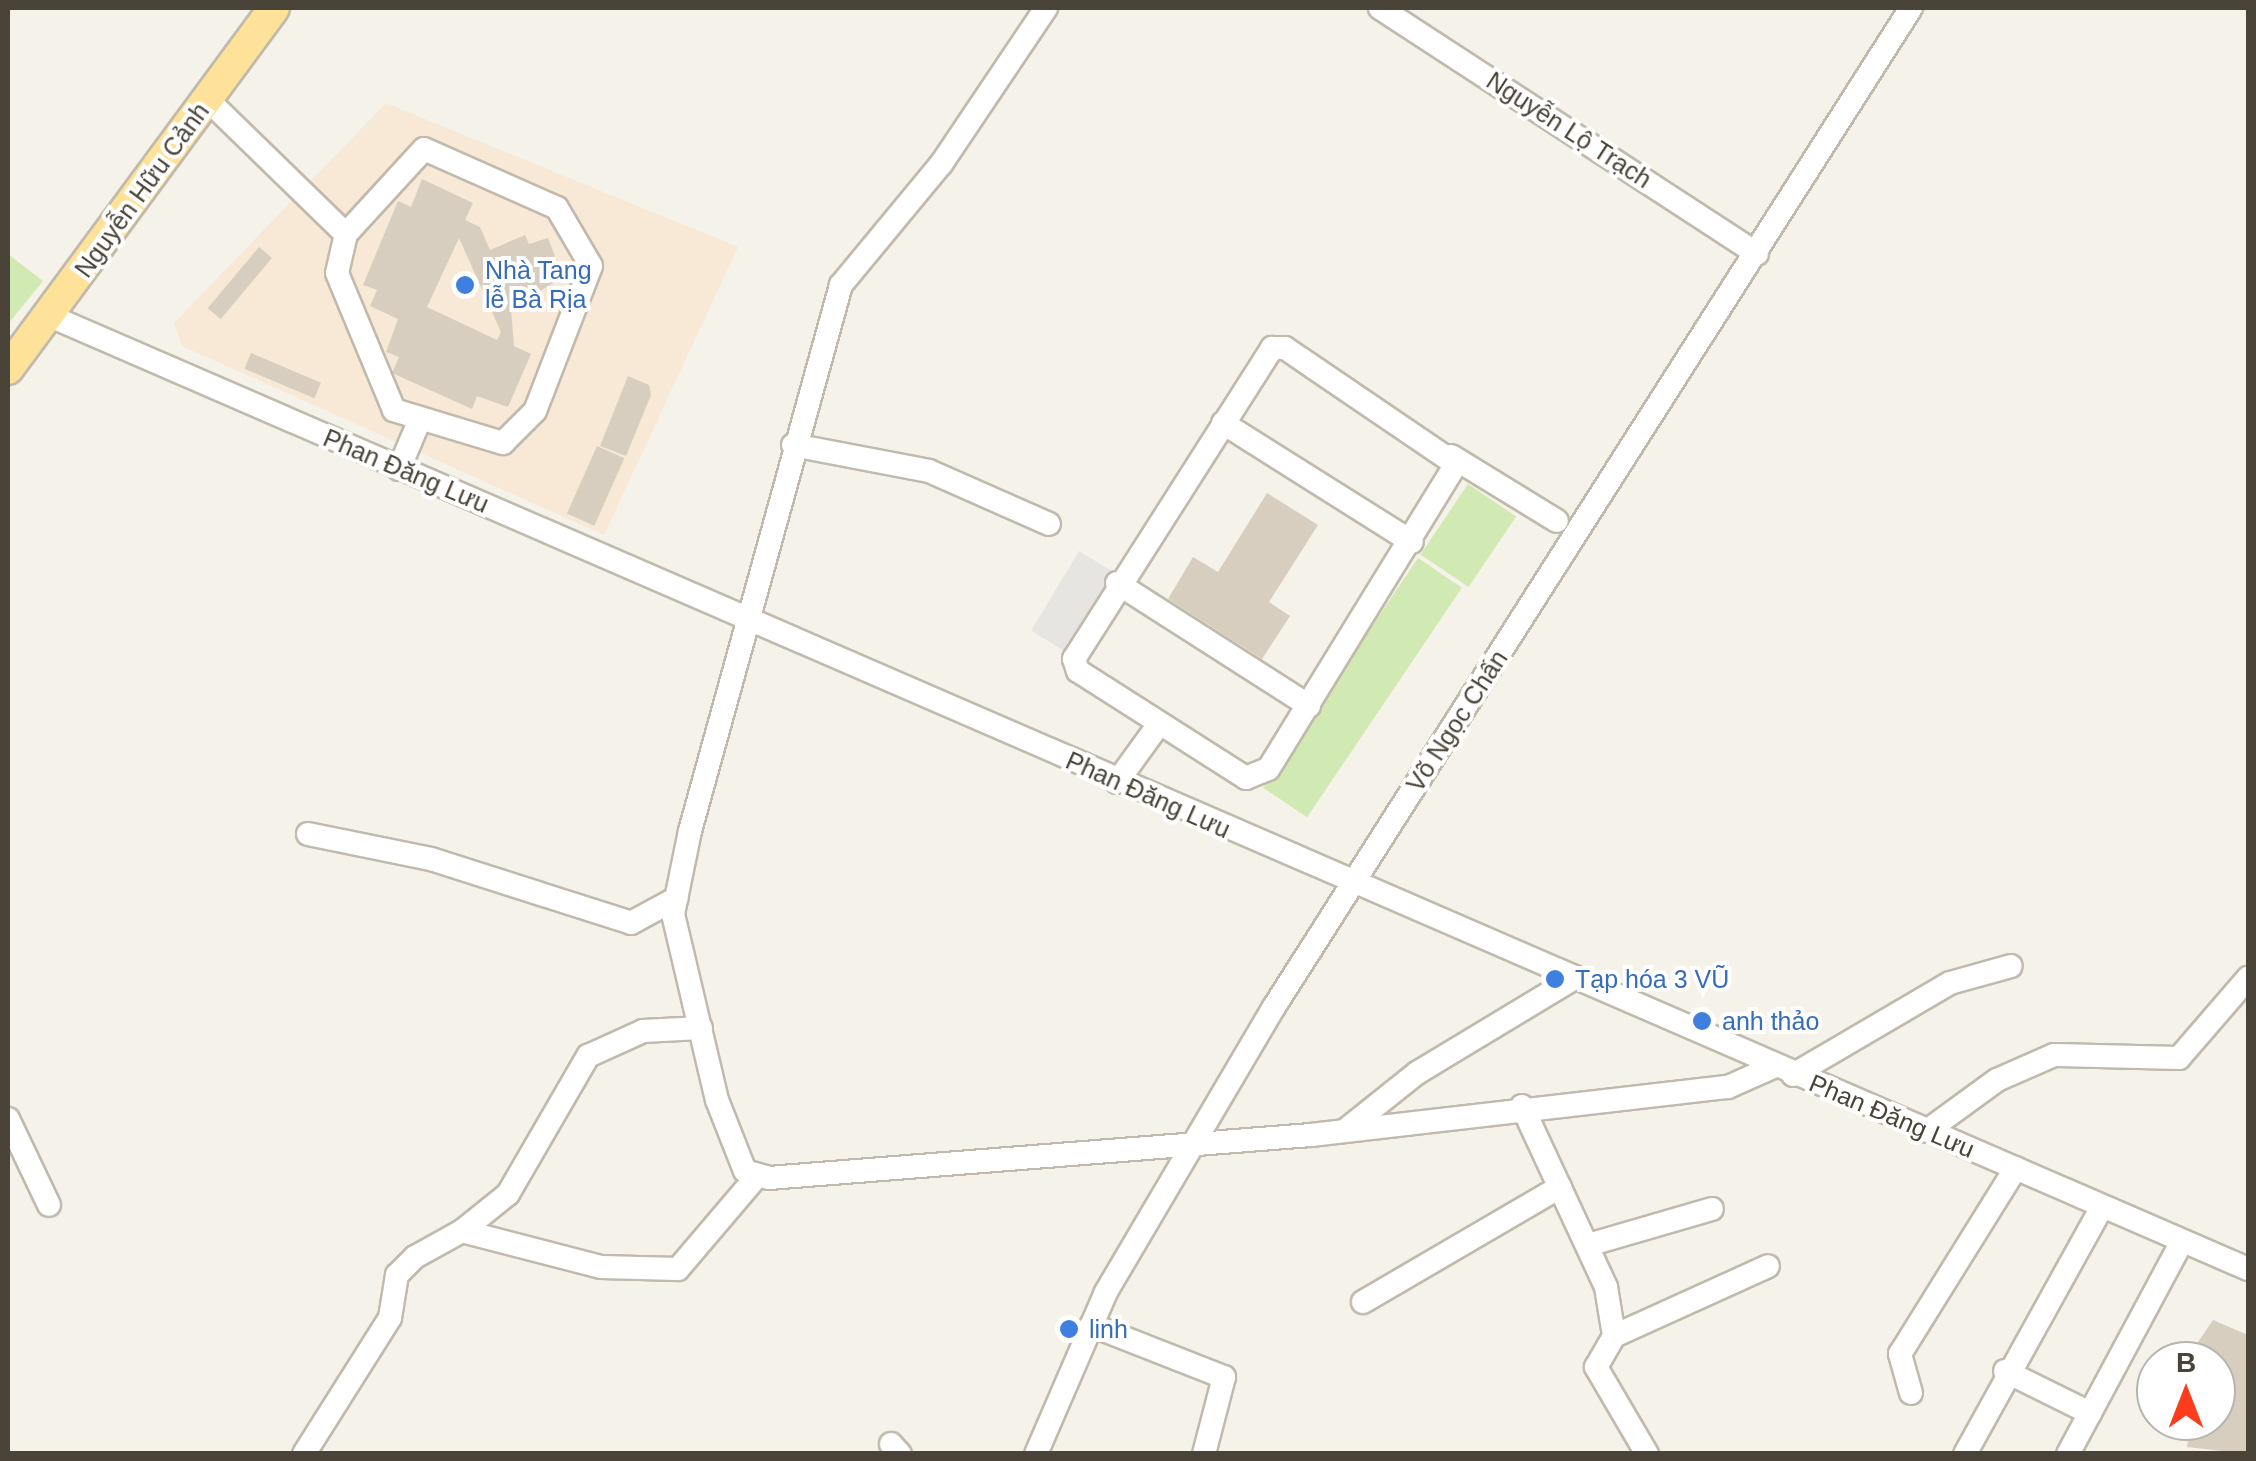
<!DOCTYPE html>
<html>
<head>
<meta charset="utf-8">
<style>
	body { margin:0 }
	#map { position:relative; width:2256px; height:1461px; overflow:hidden; background:#f5f2ea; font-family:Arial,sans-serif }
	div>[style] { position:absolute }
	.commercial>* { inset:0; background:#f7e9d6 }
	.green>* { inset:0; background:#d1e9b3; transform-origin:0 0 }
	.parking>* { inset:0; background:#e7e5e2; transform-origin:0 0 }
	.building>* { inset:0; background:#d7cebf; transform-origin:0 0 }
	.roads { filter:drop-shadow(2px 0 #c1baac) drop-shadow(-2px 0 #c1baac) drop-shadow(0 2px #c1baac) drop-shadow(0 -2px #c1baac) }
	.minor>* { height:22px; margin:-11px; padding:0 11px; transform-origin:11px; border-radius:11px; background:#fff }
	.major>* { height:30px; margin:-15px; padding:0 15px; transform-origin:15px; border-radius:15px; background:#ffe299 }
	.dots>* { width:28px; height:28px; translate:-50% -50%; box-sizing:border-box; border:5px solid #fff; border-radius:50% }
	span { translate:-50% -50%; white-space:nowrap; text-align:center; line-height:1.15; -webkit-text-stroke:8px #fff; paint-order:stroke }
	.street-label { font-size:25px; color:#4a4338 }
	.shop-label { font-size:25px; color:#366cbe }
	.left { translate:0 -50%; text-align:left }
	.frame { position:absolute; inset:0; border:10px solid #4a4338; pointer-events:none }
	.north { position:absolute; left:2136px; top:1341px; width:100px; height:100px; box-sizing:border-box; background:#fff; border:2px solid #b7b4af; border-radius:50%; rotate:0deg; font-size:28px; font-weight:700; line-height:40px; text-align:center; color:#4a4338 }
	.north::after { content:''; display:block; margin:auto; width:35px; height:45px; background:#fc3c1b; clip-path:polygon(50% 0,100% 100%,50% 72%,0 100%) }
</style>
</head>
<body>
<div id="map">
	<div class="commercial">
		<div style="clip-path:polygon(386px 103px,738px 247px,604px 535px,182px 346px,174px 323px)"></div>
	</div>
	<div class="green">
		<div style="clip-path:polygon(8px 254px,43px 281px,8px 324px)"></div>
		<div style="left:1468px;top:484px;width:58px;height:85px;rotate:34deg"></div>
		<div style="left:1418px;top:558px;width:53px;height:277px;rotate:34deg"></div>
	</div>
	<div class="parking">
		<div style="left:1079px;top:551px;width:44px;height:93px;rotate:31deg"></div>
	</div>
	<div class="building">
		<div style="clip-path:polygon(evenodd,422px 179px,473px 203px,465px 220px,480px 227px,490px 250px,525px 235px,529px 244px,548px 238px,563px 277px,511px 309px,514px 346px,531px 354px,508px 407px,477px 396px,472px 409px,392px 373px,399px 357px,386px 352px,398px 319px,370px 306px,377px 290px,363px 285px,398px 201px,411px 207px,422px 179px,459px 238px,501px 332px,497px 340px,427px 307px,459px 238px)"></div>
		<div style="left:259px;top:247px;width:17px;height:80px;rotate:40deg"></div>
		<div style="left:251px;top:353px;width:76px;height:17px;rotate:23deg"></div>
		<div style="clip-path:polygon(628px 376px,649px 385px,651px 395px,626px 456px,600px 446px)"></div>
		<div style="left:597px;top:446px;width:30px;height:74px;rotate:24deg"></div>
		<div style="clip-path:polygon(1267px 493px,1318px 525px,1269px 602px,1290px 616px,1262px 659px,1168px 599px,1193px 557px,1218px 572px)"></div>
		<div style="clip-path:polygon(2213px 1320px,2248px 1335px,2248px 1454px,2187px 1447px,2191px 1421px,2216px 1421px,2216px 1361px,2185px 1361px)"></div>
	</div>
	<div class="roads">
		<div class="minor">
			<div style="left:1046px;top:8px;width:188px;rotate:123.9deg"></div>
			<div style="left:941px;top:164px;width:157px;rotate:129.6deg"></div>
			<div style="left:841px;top:285px;width:566px;rotate:105.46deg"></div>
			<div style="left:690px;top:831px;width:85px;rotate:101.6deg"></div>
			<div style="left:673px;top:914px;width:191px;rotate:76.7deg"></div>
			<div style="left:717px;top:1100px;width:76px;rotate:68.5deg"></div>
			<div style="left:745px;top:1171px;width:25px;rotate:16deg"></div>
			<div style="left:769px;top:1178px;width:544px;rotate:-4.54deg"></div>
			<div style="left:1311px;top:1135px;width:420px;rotate:-6.6deg"></div>
			<div style="left:1728px;top:1087px;width:49px;rotate:-24deg"></div>
			<div style="left:1380px;top:8px;width:450px;rotate:33.1deg"></div>
			<div style="left:208px;top:100px;width:192px;rotate:44.2deg"></div>
			<div style="left:424px;top:149px;width:145px;rotate:23.9deg"></div>
			<div style="left:557px;top:208px;width:67px;rotate:59.6deg"></div>
			<div style="left:591px;top:266px;width:155px;rotate:111.1deg"></div>
			<div style="left:535px;top:411px;width:45px;rotate:135deg"></div>
			<div style="left:503px;top:443px;width:114px;rotate:-163.2deg"></div>
			<div style="left:394px;top:410px;width:148px;rotate:-112.6deg"></div>
			<div style="left:337px;top:273px;width:40px;rotate:-77deg"></div>
			<div style="left:346px;top:234px;width:115px;rotate:-47.5deg"></div>
			<div style="left:50px;top:316px;width:2396px;rotate:23.44deg"></div>
			<div style="left:1272px;top:348px;width:13px"></div>
			<div style="left:1285px;top:348px;width:207px;rotate:34.2deg"></div>
			<div style="left:1456px;top:464px;width:358px;rotate:121.6deg"></div>
			<div style="left:1268px;top:769px;width:24px;rotate:158deg"></div>
			<div style="left:1246px;top:778px;width:199px;rotate:-147.5deg"></div>
			<div style="left:1078px;top:671px;width:13px;rotate:-108deg"></div>
			<div style="left:1074px;top:659px;width:369px;rotate:-57.5deg"></div>
			<div style="left:1223px;top:423px;width:223px;rotate:32.2deg"></div>
			<div style="left:793px;top:445px;width:138px;rotate:10.8deg"></div>
			<div style="left:929px;top:471px;width:131px;rotate:23.8deg"></div>
			<div style="left:1451px;top:456px;width:124px;rotate:31.5deg"></div>
			<div style="left:399px;top:469px;width:54px;rotate:-67.2deg"></div>
			<div style="left:1117px;top:583px;width:228px;rotate:32.6deg"></div>
			<div style="left:1117px;top:782px;width:72px;rotate:-54.1deg"></div>
			<div style="left:308px;top:834px;width:126px;rotate:11.5deg"></div>
			<div style="left:431px;top:859px;width:210px;rotate:17.7deg"></div>
			<div style="left:631px;top:923px;width:52px;rotate:-28.5deg"></div>
			<div style="left:1793px;top:1075px;width:182px;rotate:-30.4deg"></div>
			<div style="left:1950px;top:983px;width:63px;rotate:-15.6deg"></div>
			<div style="left:1522px;top:1106px;width:200px;rotate:65.1deg"></div>
			<div style="left:1606px;top:1287px;width:50px;rotate:80.7deg"></div>
			<div style="left:1614px;top:1336px;width:36px;rotate:120deg"></div>
			<div style="left:1596px;top:1367px;width:101px;rotate:59.6deg"></div>
			<div style="left:8px;top:1119px;width:95px;rotate:64.5deg"></div>
			<div style="left:1348px;top:1128px;width:88px;rotate:-38.6deg"></div>
			<div style="left:1417px;top:1073px;width:180px;rotate:-31.1deg"></div>
			<div style="left:1927px;top:1131px;width:87px;rotate:-36.1deg"></div>
			<div style="left:1997px;top:1080px;width:62px;rotate:-23.7deg"></div>
			<div style="left:2054px;top:1055px;width:125px;rotate:1.4deg"></div>
			<div style="left:2179px;top:1058px;width:106px;rotate:-49.2deg"></div>
			<div style="left:462px;top:1231px;width:59px;rotate:-38.8deg"></div>
			<div style="left:508px;top:1194px;width:160px;rotate:-59.9deg"></div>
			<div style="left:588px;top:1056px;width:60px;rotate:-24.4deg"></div>
			<div style="left:643px;top:1031px;width:58px;rotate:-3deg"></div>
			<div style="left:1588px;top:1245px;width:129px;rotate:-16.2deg"></div>
			<div style="left:1363px;top:1302px;width:228px;rotate:-30.3deg"></div>
			<div style="left:1091px;top:1325px;width:143px;rotate:21.4deg"></div>
			<div style="left:1224px;top:1377px;width:80px;rotate:104.6deg"></div>
			<div style="left:1614px;top:1336px;width:169px;rotate:-24.4deg"></div>
			<div style="left:2005px;top:1371px;width:95px;rotate:26.3deg"></div>
			<div style="left:1911px;top:1393px;width:41px;rotate:-105.8deg"></div>
			<div style="left:1900px;top:1354px;width:219px;rotate:-58.1deg"></div>
			<div style="left:891px;top:1444px;width:13px;rotate:48deg"></div>
			<div style="left:304px;top:1454px;width:161px;rotate:-57.7deg"></div>
			<div style="left:390px;top:1318px;width:44px;rotate:-80.8deg"></div>
			<div style="left:397px;top:1275px;width:25px;rotate:-45deg"></div>
			<div style="left:415px;top:1257px;width:54px;rotate:-29deg"></div>
			<div style="left:462px;top:1231px;width:144px;rotate:14.5deg"></div>
			<div style="left:601px;top:1267px;width:77px;rotate:1.5deg"></div>
			<div style="left:678px;top:1269px;width:123px;rotate:-49.6deg"></div>
			<div style="left:1036px;top:1454px;width:176px;rotate:-66.6deg"></div>
			<div style="left:1106px;top:1292px;width:331px;rotate:-59.5deg"></div>
			<div style="left:1274px;top:1007px;width:1185px;rotate:-57.48deg"></div>
			<div style="left:1965px;top:1454px;width:282px;rotate:-61deg"></div>
			<div style="left:2068px;top:1454px;width:242px;rotate:-61.8deg"></div>
		</div>
		<div class="major">
			<div style="left:8px;top:369px;width:448px;rotate:-53.6deg"></div>
		</div>
	</div>
	<div class="dots">
		<div style="left:465px;top:285px;background:#3f7fe0"></div>
		<div style="left:1555px;top:979px;background:#3f7fe0"></div>
		<div style="left:1702px;top:1021px;background:#3f7fe0"></div>
		<div style="left:1069px;top:1329px;background:#3f7fe0"></div>
	</div>
	<div class="street-label">
		<span style="left:1569px;top:130px;rotate:33deg">Nguyễn Lộ Trạch</span>
		<span style="left:142px;top:190px;rotate:-54deg">Nguyễn Hữu Cảnh</span>
		<span style="left:406px;top:471px;rotate:23deg">Phan Đăng Lưu</span>
		<span style="left:1457px;top:721px;rotate:-57deg">Võ Ngọc Chấn</span>
		<span style="left:1148px;top:795px;rotate:24deg">Phan Đăng Lưu</span>
		<span style="left:1892px;top:1116px;rotate:23deg">Phan Đăng Lưu</span>
	</div>
	<div class="shop-label">
		<span class="left" style="left:485px;top:285px">Nhà Tang<br>lễ Bà Rịa</span>
		<span class="left" style="left:1575px;top:979px">Tạp hóa 3 VŨ</span>
		<span class="left" style="left:1722px;top:1021px">anh thảo</span>
		<span class="left" style="left:1089px;top:1329px">linh</span>
	</div>
	<div class="frame"></div>
	<div class="north">B</div>
</div>
</body>
</html>
